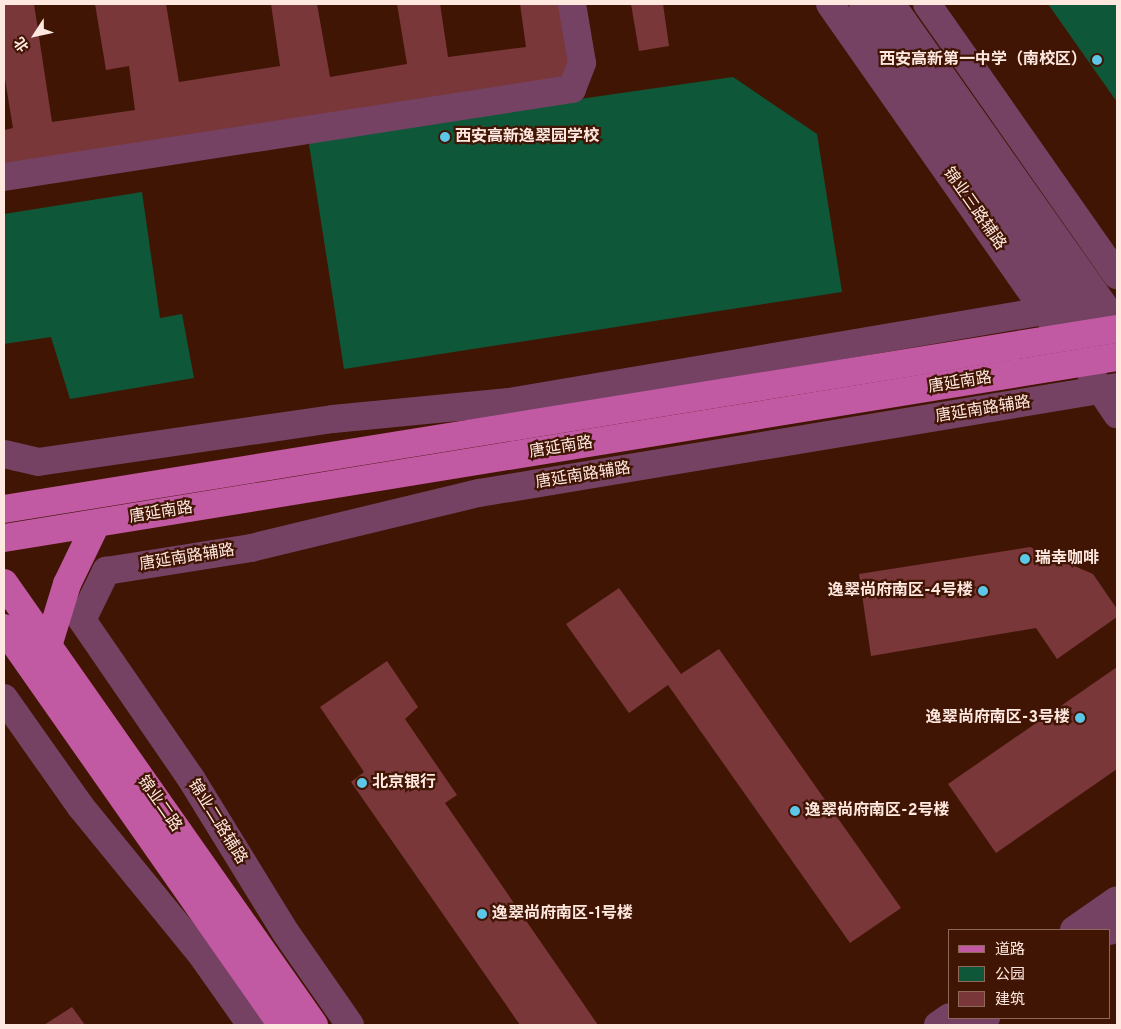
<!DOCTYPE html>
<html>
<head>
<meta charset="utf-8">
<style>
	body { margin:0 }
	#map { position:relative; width:1121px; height:1029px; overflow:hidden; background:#411504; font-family:Overpass,"Noto Sans SC",sans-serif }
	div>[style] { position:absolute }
	.green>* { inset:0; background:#0f5739 }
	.building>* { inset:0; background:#793739 }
	.minor>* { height:28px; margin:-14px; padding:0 14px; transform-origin:14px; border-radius:14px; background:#754264 }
	.major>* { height:28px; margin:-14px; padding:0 14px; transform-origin:14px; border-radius:14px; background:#c259a3 }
	.dots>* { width:14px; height:14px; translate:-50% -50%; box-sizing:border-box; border:2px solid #411504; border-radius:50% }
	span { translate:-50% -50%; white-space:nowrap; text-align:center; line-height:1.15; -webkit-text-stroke:4.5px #411504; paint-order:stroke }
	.poi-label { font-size:16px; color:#ffe8e0; font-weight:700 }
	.right { translate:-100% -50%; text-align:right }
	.left { translate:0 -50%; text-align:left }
	.street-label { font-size:16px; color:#ffe8e0 }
	.frame { position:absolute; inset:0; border:5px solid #ffe8e0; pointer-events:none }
	.legend { position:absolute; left:948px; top:929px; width:162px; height:90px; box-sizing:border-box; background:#411504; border:1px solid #8d695c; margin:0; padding:6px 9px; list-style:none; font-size:15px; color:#ffe8e0 }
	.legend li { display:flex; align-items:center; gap:10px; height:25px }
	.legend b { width:25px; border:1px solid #8d695c }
	.north { position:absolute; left:10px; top:10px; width:50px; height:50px; -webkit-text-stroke:4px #411504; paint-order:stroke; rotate:235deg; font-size:14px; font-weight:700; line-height:20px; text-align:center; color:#ffe8e0 }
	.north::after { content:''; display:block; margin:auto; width:18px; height:22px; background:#ffe8e0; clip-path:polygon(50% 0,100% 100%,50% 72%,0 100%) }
</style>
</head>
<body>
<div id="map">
	<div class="green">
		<div style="clip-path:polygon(1048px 4px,1117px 4px,1117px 102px)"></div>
		<div style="clip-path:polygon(733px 77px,817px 134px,842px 292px,344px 369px,308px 138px)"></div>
		<div style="clip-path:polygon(142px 192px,160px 318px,182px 314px,194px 378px,70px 399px,51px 337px,4px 344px,4px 214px)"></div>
	</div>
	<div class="building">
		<div style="clip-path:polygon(4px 4px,34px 4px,52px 122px,135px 110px,129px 66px,106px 70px,95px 4px,166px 4px,179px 82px,280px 66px,271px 4px,317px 4px,330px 77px,407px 64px,397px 4px,440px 4px,448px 57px,526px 47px,520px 4px,559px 4px,569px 64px,561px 80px,4px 169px,4px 130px,13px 128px,4px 73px)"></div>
		<div style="clip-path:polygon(631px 4px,663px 4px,669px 46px,639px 51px)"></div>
		<div style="clip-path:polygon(1030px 547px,1093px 574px,1117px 609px,1117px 617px,1057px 659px,1036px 628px,871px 656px,859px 574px)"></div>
		<div style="clip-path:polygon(619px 588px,681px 674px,719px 649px,901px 908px,850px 943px,668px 685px,629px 713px,566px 624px)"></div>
		<div style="clip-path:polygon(387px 661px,418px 707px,405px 719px,457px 795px,445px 803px,598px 1025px,520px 1025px,351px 782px,364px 772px,320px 707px)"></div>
		<div style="clip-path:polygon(1117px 667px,1117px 769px,996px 853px,948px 784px)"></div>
		<div style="clip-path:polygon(72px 1007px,85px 1025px,44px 1025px)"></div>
	</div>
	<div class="minor">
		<div style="left:830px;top:4px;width:391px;rotate:55deg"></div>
		<div style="left:863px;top:4px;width:384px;rotate:55.2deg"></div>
		<div style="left:891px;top:4px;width:392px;rotate:54.8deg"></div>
		<div style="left:927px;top:4px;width:331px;rotate:55deg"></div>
		<div style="left:4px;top:177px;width:575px;rotate:-8.81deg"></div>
		<div style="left:572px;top:89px;width:28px;rotate:-69deg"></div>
		<div style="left:582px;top:63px;width:60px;rotate:-99.6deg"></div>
		<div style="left:1092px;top:377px;width:45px;rotate:56deg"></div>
		<div style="left:4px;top:454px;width:35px;rotate:13deg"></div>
		<div style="left:38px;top:462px;width:298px;rotate:-8.3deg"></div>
		<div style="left:333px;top:419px;width:177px;rotate:-5.5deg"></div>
		<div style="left:509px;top:402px;width:572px;rotate:-9.66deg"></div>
		<div style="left:4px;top:698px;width:133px;rotate:54.8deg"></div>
		<div style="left:81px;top:807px;width:190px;rotate:50.8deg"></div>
		<div style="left:201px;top:954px;width:87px;rotate:54.8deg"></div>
		<div style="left:1074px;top:930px;width:52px;rotate:-34.9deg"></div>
		<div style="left:1110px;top:931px;width:9px;rotate:-36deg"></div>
		<div style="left:350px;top:1025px;width:112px;rotate:-124.8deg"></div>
		<div style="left:286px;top:933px;width:180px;rotate:-121.6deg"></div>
		<div style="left:192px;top:780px;width:194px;rotate:-124.5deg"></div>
		<div style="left:82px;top:620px;width:55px;rotate:-63.9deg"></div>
		<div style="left:106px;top:571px;width:147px;rotate:-9deg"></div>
		<div style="left:251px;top:548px;width:235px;rotate:-13.6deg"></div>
		<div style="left:479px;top:493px;width:647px;rotate:-9.43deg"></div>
		<div style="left:938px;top:1025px;width:14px;rotate:-34deg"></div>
		<div style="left:975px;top:1025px;width:13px;rotate:-32deg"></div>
	</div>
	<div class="major">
		<div style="left:4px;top:509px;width:1127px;rotate:-9.19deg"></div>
		<div style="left:4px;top:538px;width:1128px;rotate:-9.24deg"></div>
		<div style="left:4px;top:583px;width:540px;rotate:54.96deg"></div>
		<div style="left:4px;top:628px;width:485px;rotate:55deg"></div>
		<div style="left:48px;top:646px;width:65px;rotate:-73deg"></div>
		<div style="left:67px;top:584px;width:67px;rotate:-64.2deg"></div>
	</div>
	<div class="dots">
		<div style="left:1097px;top:60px;background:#5cc7e7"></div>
		<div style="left:445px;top:137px;background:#5cc7e7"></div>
		<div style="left:1025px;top:559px;background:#5cc7e7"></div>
		<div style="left:983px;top:591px;background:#5cc7e7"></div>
		<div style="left:1080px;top:718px;background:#5cc7e7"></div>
		<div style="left:362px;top:783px;background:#5cc7e7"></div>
		<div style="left:795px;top:811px;background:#5cc7e7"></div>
		<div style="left:482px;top:914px;background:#5cc7e7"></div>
	</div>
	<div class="poi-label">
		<span class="right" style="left:1087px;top:60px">西安高新第一中学（南校区）</span>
		<span class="left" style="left:455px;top:137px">西安高新逸翠园学校</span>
		<span class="left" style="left:1035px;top:559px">瑞幸咖啡</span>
		<span class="right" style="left:973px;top:591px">逸翠·尚府南区-4号楼</span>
		<span class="right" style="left:1070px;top:718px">逸翠尚府南区-3号楼</span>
		<span class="left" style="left:372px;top:783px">北京银行</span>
		<span class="left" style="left:805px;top:811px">逸翠·尚府南区-2号楼</span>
		<span class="left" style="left:492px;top:914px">逸翠·尚府南区-1号楼</span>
	</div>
	<div class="street-label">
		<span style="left:974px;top:209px;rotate:55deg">锦业三路辅路</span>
		<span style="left:960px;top:383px;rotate:-9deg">唐延南路</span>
		<span style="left:983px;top:410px;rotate:-9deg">唐延南路辅路</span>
		<span style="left:561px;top:448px;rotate:-9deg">唐延南路</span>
		<span style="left:583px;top:476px;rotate:-9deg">唐延南路辅路</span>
		<span style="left:161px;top:513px;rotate:-9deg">唐延南路</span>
		<span style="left:187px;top:558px;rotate:-9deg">唐延南路辅路</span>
		<span style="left:159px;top:804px;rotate:55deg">锦业二路</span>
		<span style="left:217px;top:822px;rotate:58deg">锦业二路辅路</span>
	</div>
	<div class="frame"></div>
	<ul class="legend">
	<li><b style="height:6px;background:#c259a3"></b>道路</li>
	<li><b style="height:14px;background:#0f5739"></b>公园</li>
	<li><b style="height:14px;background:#793739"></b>建筑</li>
	</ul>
	<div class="north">北</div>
</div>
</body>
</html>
